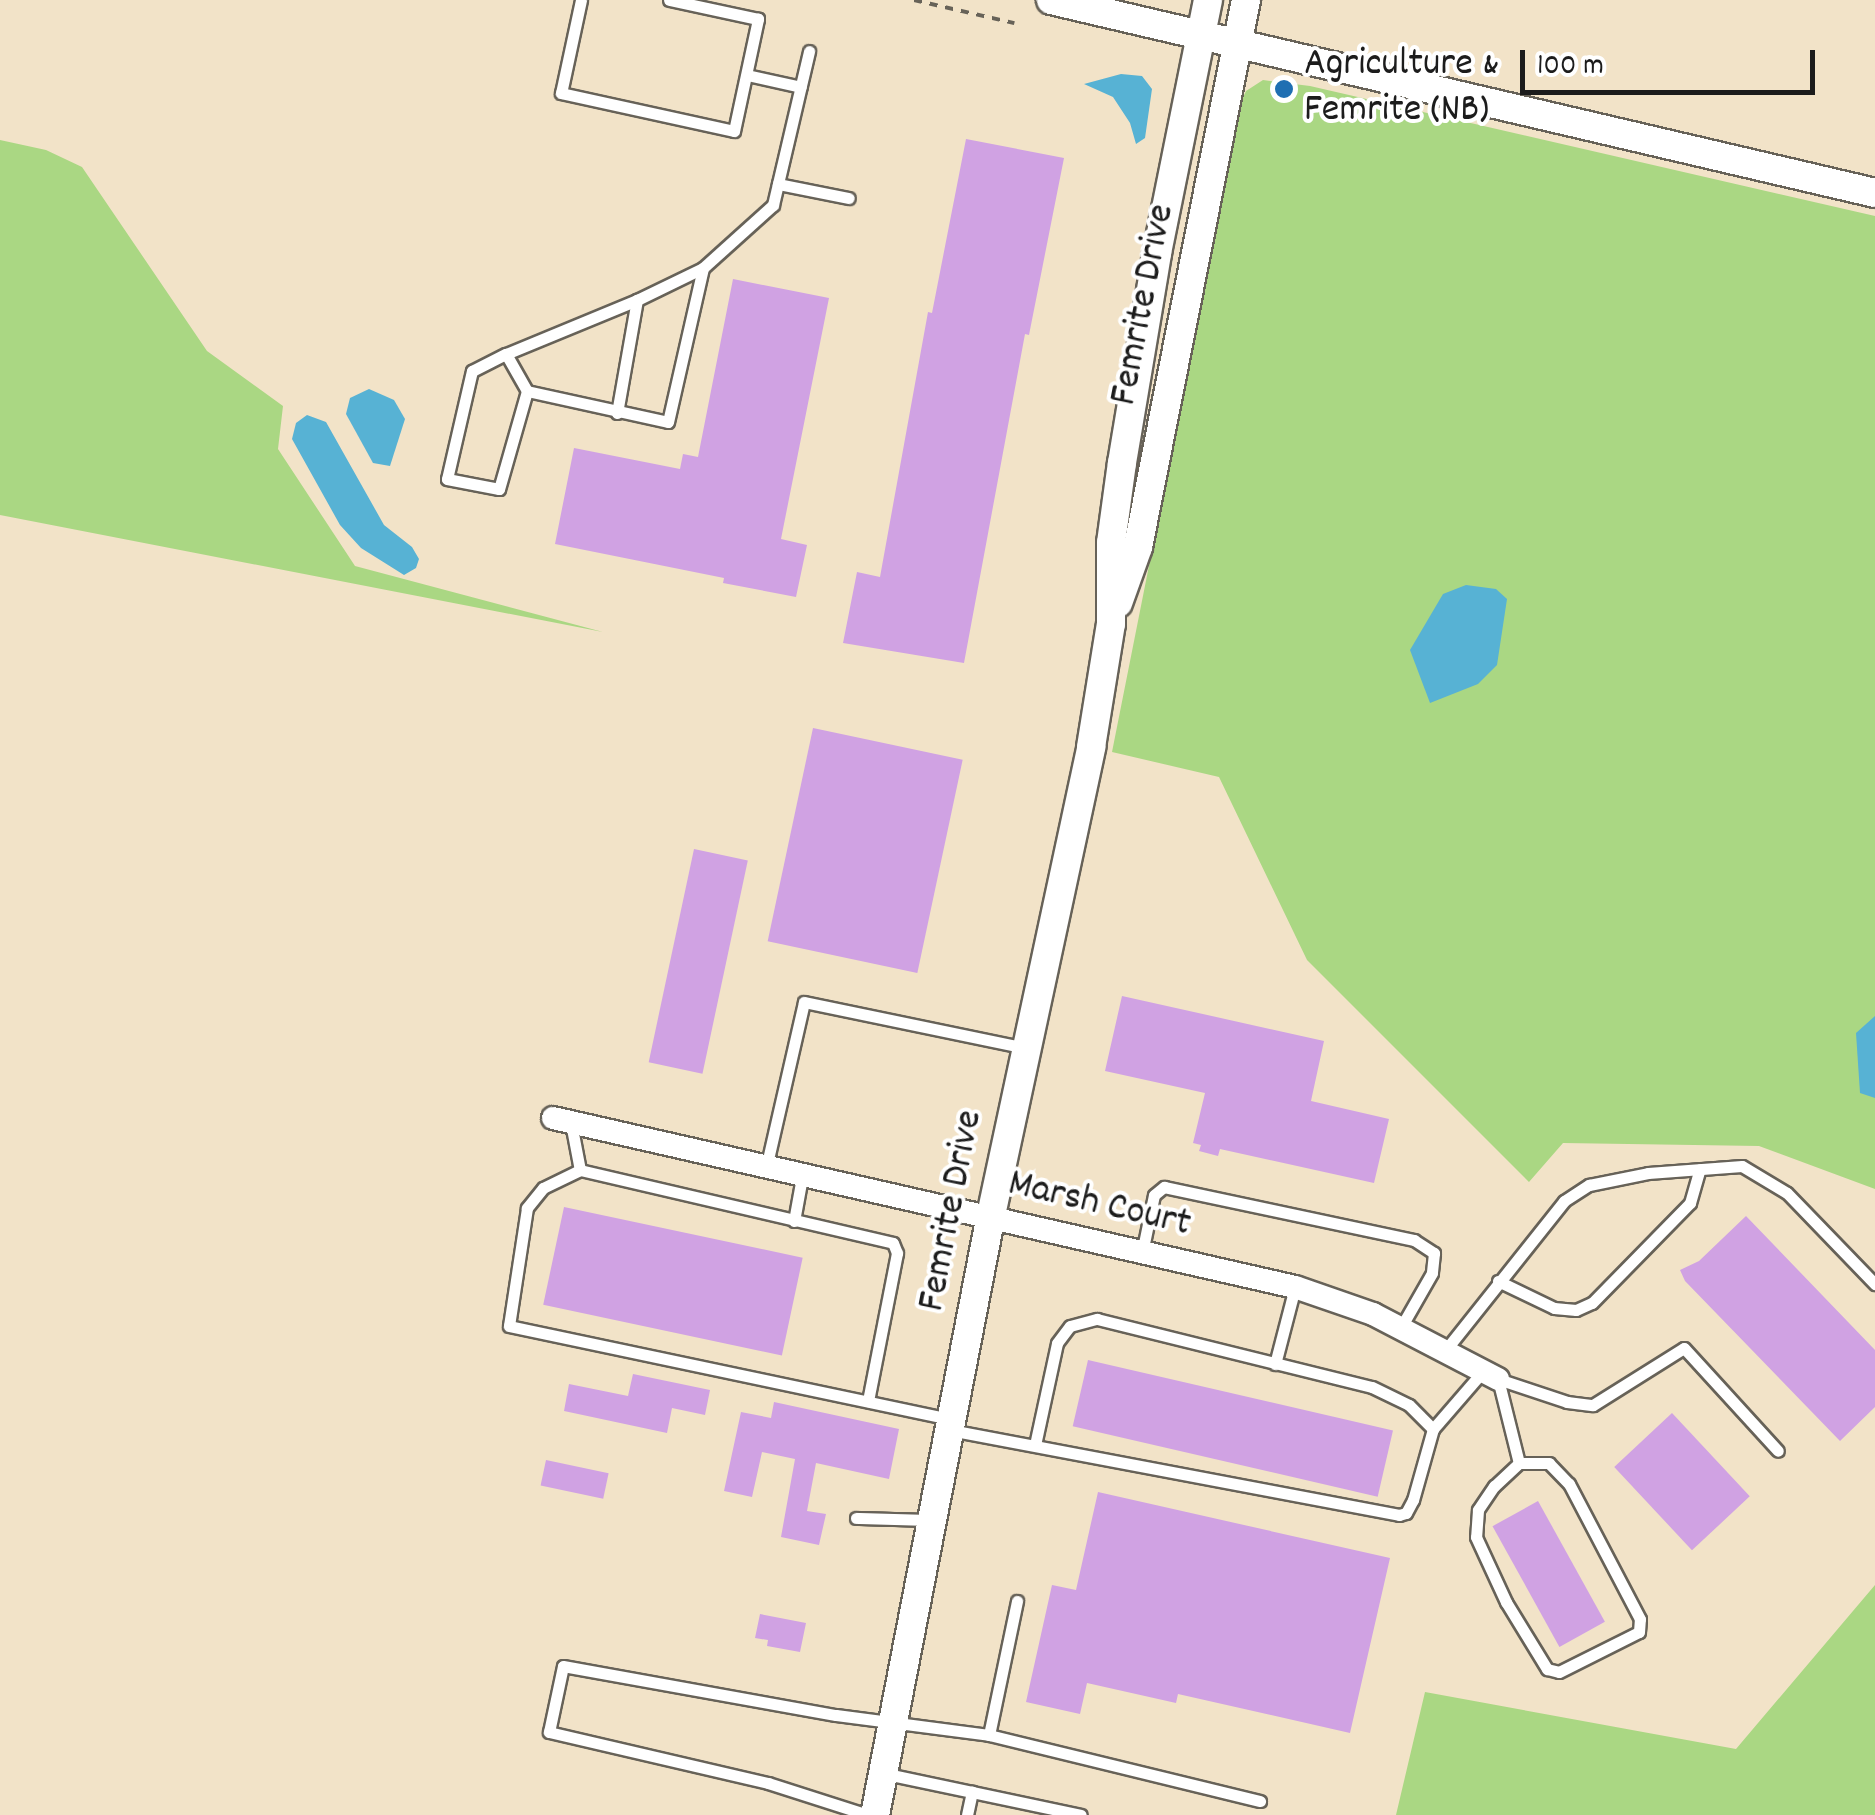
<!DOCTYPE html>
<html>
<head>
<meta charset="utf-8">
<style>
	body { margin:0 }
	#map { position:relative; width:1875px; height:1815px; overflow:hidden; background:#f2e3c8; font-family:Dekko,sans-serif }
	div>[style] { position:absolute }
	.green>* { inset:0; background:#aad783 }
	.water>* { inset:0; background:#57b2d4 }
	.building>* { inset:0; background:#d0a2e3; transform-origin:0 0 }
	.path>* { height:4px; margin-top:-2px; transform-origin:0; background:repeating-linear-gradient(90deg,#676258 0 8px,transparent 0 16px) }
	.roads { filter:drop-shadow(2px 0 #676258) drop-shadow(-2px 0 #676258) drop-shadow(0 2px #676258) drop-shadow(0 -2px #676258) }
	.service>* { height:11px; margin:-5.5px; padding:0 5.5px; transform-origin:5.5px; border-radius:5.5px; background:#fff }
	.minor>* { height:22px; margin:-11px; padding:0 11px; transform-origin:11px; border-radius:11px; background:#fff }
	.tertiary>* { height:28px; margin:-14px; padding:0 14px; transform-origin:14px; border-radius:14px; background:#fff }
	.dots>* { width:28px; height:28px; translate:-50% -50%; box-sizing:border-box; border:5px solid #fff; border-radius:50% }
	span { translate:-50% -50%; white-space:nowrap; text-align:center; line-height:1.15; -webkit-text-stroke:8px #fff; paint-order:stroke }
	.poi-label { font-size:40px; color:#1c1c1c }
	.left { translate:0 -50%; text-align:left }
	.street-label { font-size:40px; color:#1c1c1c }
	.scale { position:absolute; left:1520px; top:50px; width:295px; height:45px; box-sizing:border-box; border:5px solid #1c1c1c; border-top:0; padding-left:12px; font-size:30px; line-height:35px; white-space:nowrap; color:#1c1c1c; -webkit-text-stroke:8px #fff; paint-order:stroke }
</style>
</head>
<body>
<div id="map">
	<div class="green">
		<div style="clip-path:polygon(1263px 80px,1310px 86px,1875px 216px,1875px 1189px,1759px 1146px,1563px 1143px,1529px 1182px,1307px 960px,1219px 777px,1112px 752px,1241px 102px,1246px 91px)"></div>
		<div style="clip-path:polygon(0 140px,46px 150px,82px 167px,207px 351px,283px 406px,278px 449px,355px 566px,603px 632px,0 515px)"></div>
		<div style="clip-path:polygon(1875px 1585px,1875px 1815px,1396px 1815px,1425px 1692px,1736px 1749px)"></div>
	</div>
	<div class="water">
		<div style="clip-path:polygon(1121px 74px,1142px 76px,1152px 89px,1145px 138px,1136px 144px,1130px 123px,1113px 97px,1084px 84px)"></div>
		<div style="clip-path:polygon(369px 389px,394px 400px,405px 419px,390px 466px,373px 463px,346px 414px,350px 398px)"></div>
		<div style="clip-path:polygon(307px 415px,326px 422px,384px 525px,412px 547px,419px 559px,416px 568px,404px 575px,361px 548px,340px 525px,292px 439px,296px 423px)"></div>
		<div style="clip-path:polygon(1466px 585px,1496px 589px,1507px 599px,1497px 665px,1478px 684px,1430px 703px,1410px 650px,1443px 594px)"></div>
		<div style="clip-path:polygon(1875px 1016px,1875px 1098px,1860px 1093px,1856px 1033px)"></div>
	</div>
	<div class="building">
		<div style="clip-path:polygon(966px 139px,1064px 158px,1029px 335px,1025px 334px,964px 663px,843px 643px,857px 572px,880px 577px,928px 312px,932px 313px)"></div>
		<div style="clip-path:polygon(733px 279px,829px 298px,781px 539px,807px 545px,796px 597px,723px 583px,724px 578px,555px 544px,574px 448px,680px 469px,683px 454px,698px 457px)"></div>
		<div style="left:813px;top:728px;width:153px;height:218px;rotate:12deg"></div>
		<div style="left:694px;top:849px;width:55px;height:218px;rotate:12deg"></div>
		<div style="clip-path:polygon(1122px 996px,1324px 1041px,1311px 1101px,1389px 1119px,1374px 1183px,1220px 1149px,1218px 1156px,1199px 1151px,1201px 1145px,1193px 1143px,1205px 1093px,1105px 1071px)"></div>
		<div style="left:564px;top:1207px;width:244px;height:100px;rotate:12deg"></div>
		<div style="clip-path:polygon(1746px 1216px,1875px 1350px,1875px 1407px,1840px 1441px,1685px 1281px,1680px 1270px,1699px 1261px)"></div>
		<div style="left:1088px;top:1360px;width:313px;height:68px;rotate:13deg"></div>
		<div style="clip-path:polygon(633px 1374px,710px 1390px,705px 1415px,672px 1408px,667px 1433px,564px 1411px,569px 1384px,628px 1396px)"></div>
		<div style="clip-path:polygon(774px 1402px,899px 1429px,889px 1479px,816px 1463px,807px 1511px,826px 1514px,819px 1545px,781px 1537px,795px 1459px,762px 1452px,752px 1497px,724px 1491px,741px 1412px,771px 1418px)"></div>
		<div style="left:1672px;top:1413px;width:114px;height:79px;rotate:47deg"></div>
		<div style="left:546px;top:1460px;width:64px;height:26px;rotate:12deg"></div>
		<div style="clip-path:polygon(1098px 1492px,1390px 1558px,1350px 1733px,1178px 1694px,1176px 1703px,1087px 1683px,1080px 1714px,1026px 1702px,1052px 1585px,1076px 1590px)"></div>
		<div style="left:1538px;top:1501px;width:138px;height:52px;rotate:61deg"></div>
		<div style="clip-path:polygon(760px 1614px,806px 1623px,800px 1652px,767px 1646px,768px 1640px,755px 1638px)"></div>
	</div>
	<div class="path">
		<div style="left:914px;top:0;width:103px;rotate:13deg"></div>
	</div>
	<div class="roads">
		<div class="service">
			<div style="left:581px;top:0;width:95px;rotate:102.1deg"></div>
			<div style="left:561px;top:93px;width:177px;rotate:12.4deg"></div>
			<div style="left:734px;top:131px;width:115px;rotate:-77.9deg"></div>
			<div style="left:758px;top:19px;width:91px;rotate:-167.9deg"></div>
			<div style="left:747px;top:75px;width:55px;rotate:12.5deg"></div>
			<div style="left:778px;top:184px;width:72px;rotate:11.2deg"></div>
			<div style="left:506px;top:354px;width:43px;rotate:60.4deg"></div>
			<div style="left:527px;top:391px;width:102px;rotate:105.9deg"></div>
			<div style="left:499px;top:489px;width:53px;rotate:-169.1deg"></div>
			<div style="left:447px;top:479px;width:111px;rotate:-77deg"></div>
			<div style="left:472px;top:371px;width:38px;rotate:-27deg"></div>
			<div style="left:506px;top:354px;width:142px;rotate:-22.4deg"></div>
			<div style="left:637px;top:300px;width:73px;rotate:-25.9deg"></div>
			<div style="left:703px;top:268px;width:94px;rotate:-42deg"></div>
			<div style="left:773px;top:205px;width:158px;rotate:-76.8deg"></div>
			<div style="left:527px;top:391px;width:144px;rotate:12.4deg"></div>
			<div style="left:668px;top:422px;width:158px;rotate:-77.2deg"></div>
			<div style="left:617px;top:413px;width:115px;rotate:-80deg"></div>
			<div style="left:571px;top:1123px;width:48px;rotate:79.2deg"></div>
			<div style="left:580px;top:1170px;width:41px;rotate:154.1deg"></div>
			<div style="left:543px;top:1188px;width:26px;rotate:129deg"></div>
			<div style="left:527px;top:1208px;width:119px;rotate:98.7deg"></div>
			<div style="left:509px;top:1326px;width:453px;rotate:11.9deg"></div>
			<div style="left:766px;top:1168px;width:170px;rotate:-77.1deg"></div>
			<div style="left:804px;top:1002px;width:228px;rotate:11.7deg"></div>
			<div style="left:580px;top:1170px;width:321px;rotate:13.1deg"></div>
			<div style="left:893px;top:1243px;width:11px;rotate:68deg"></div>
			<div style="left:897px;top:1253px;width:151px;rotate:101.1deg"></div>
			<div style="left:794px;top:1221px;width:45px;rotate:-79.7deg"></div>
			<div style="left:1142px;top:1253px;width:59px;rotate:-78.3deg"></div>
			<div style="left:1154px;top:1195px;width:13px;rotate:-39deg"></div>
			<div style="left:1164px;top:1187px;width:256px;rotate:12deg"></div>
			<div style="left:1414px;top:1240px;width:24px;rotate:33deg"></div>
			<div style="left:1434px;top:1253px;width:20px;rotate:96deg"></div>
			<div style="left:1432px;top:1273px;width:64px;rotate:119.7deg"></div>
			<div style="left:1498px;top:1281px;width:62px;rotate:25.7deg"></div>
			<div style="left:1554px;top:1308px;width:22px;rotate:5deg"></div>
			<div style="left:1576px;top:1310px;width:17px;rotate:-24deg"></div>
			<div style="left:1592px;top:1303px;width:140px;rotate:-45.6deg"></div>
			<div style="left:1690px;top:1203px;width:35px;rotate:-74deg"></div>
			<div style="left:1444px;top:1352px;width:193px;rotate:-51.5deg"></div>
			<div style="left:1564px;top:1201px;width:30px;rotate:-33deg"></div>
			<div style="left:1589px;top:1185px;width:60px;rotate:-11.5deg"></div>
			<div style="left:1648px;top:1173px;width:94px;rotate:-4.3deg"></div>
			<div style="left:1742px;top:1166px;width:52px;rotate:31deg"></div>
			<div style="left:1787px;top:1193px;width:127px;rotate:46deg"></div>
			<div style="left:1275px;top:1364px;width:80px;rotate:-75.4deg"></div>
			<div style="left:1498px;top:1379px;width:87px;rotate:76deg"></div>
			<div style="left:1519px;top:1463px;width:34px;rotate:137deg"></div>
			<div style="left:1494px;top:1486px;width:29px;rotate:124deg"></div>
			<div style="left:1478px;top:1510px;width:27px;rotate:94deg"></div>
			<div style="left:1476px;top:1537px;width:72px;rotate:65.2deg"></div>
			<div style="left:1506px;top:1602px;width:79px;rotate:58.5deg"></div>
			<div style="left:1547px;top:1669px;width:12px;rotate:14deg"></div>
			<div style="left:1559px;top:1672px;width:89px;rotate:-26.6deg"></div>
			<div style="left:1639px;top:1632px;width:13px;rotate:-86deg"></div>
			<div style="left:1640px;top:1619px;width:153px;rotate:-117.7deg"></div>
			<div style="left:1569px;top:1484px;width:29px;rotate:-134deg"></div>
			<div style="left:1549px;top:1463px;width:30px;rotate:180deg"></div>
			<div style="left:1498px;top:1379px;width:73px;rotate:18.4deg"></div>
			<div style="left:1567px;top:1402px;width:26px;rotate:7deg"></div>
			<div style="left:1593px;top:1405px;width:107px;rotate:-32.1deg"></div>
			<div style="left:1684px;top:1348px;width:139px;rotate:47.6deg"></div>
			<div style="left:950px;top:1430px;width:457px;rotate:10.7deg"></div>
			<div style="left:1399px;top:1515px;width:7px;rotate:-16deg"></div>
			<div style="left:1406px;top:1513px;width:15px;rotate:-62deg"></div>
			<div style="left:1413px;top:1500px;width:74px;rotate:-74.3deg"></div>
			<div style="left:1433px;top:1429px;width:77px;rotate:-49.2deg"></div>
			<div style="left:1035px;top:1445px;width:104px;rotate:-77.8deg"></div>
			<div style="left:1057px;top:1343px;width:21px;rotate:-53deg"></div>
			<div style="left:1070px;top:1326px;width:28px;rotate:-15deg"></div>
			<div style="left:1097px;top:1319px;width:283px;rotate:13.9deg"></div>
			<div style="left:1372px;top:1387px;width:41px;rotate:25.9deg"></div>
			<div style="left:1409px;top:1405px;width:34px;rotate:45deg"></div>
			<div style="left:856px;top:1518px;width:76px;rotate:1.5deg"></div>
			<div style="left:989px;top:1735px;width:137px;rotate:-78.2deg"></div>
			<div style="left:882px;top:1773px;width:203px;rotate:11.9deg"></div>
			<div style="left:868px;top:1815px;width:105px;rotate:-162.3deg"></div>
			<div style="left:768px;top:1783px;width:225px;rotate:-166.9deg"></div>
			<div style="left:549px;top:1732px;width:67px;rotate:-78deg"></div>
			<div style="left:563px;top:1666px;width:277px;rotate:10.2deg"></div>
			<div style="left:836px;top:1715px;width:154px;rotate:7.4deg"></div>
			<div style="left:989px;top:1735px;width:279px;rotate:13.7deg"></div>
			<div style="left:967px;top:1815px;width:24px;rotate:-78deg"></div>
		</div>
		<div class="minor">
			<div style="left:553px;top:1118px;width:761px;rotate:12.83deg"></div>
			<div style="left:1295px;top:1287px;width:83px;rotate:19.1deg"></div>
			<div style="left:1373px;top:1314px;width:141px;rotate:27.5deg"></div>
		</div>
		<div class="tertiary">
			<div style="left:1051px;top:0;width:846px;rotate:13.18deg"></div>
			<div style="left:1118px;top:603px;width:59px;rotate:-70.3deg"></div>
			<div style="left:1138px;top:547px;width:558px;rotate:-78.83deg"></div>
			<div style="left:875px;top:1815px;width:606px;rotate:-79.06deg"></div>
			<div style="left:990px;top:1220px;width:484px;rotate:-77.9deg"></div>
			<div style="left:1091px;top:747px;width:125px;rotate:-80.8deg"></div>
			<div style="left:1111px;top:624px;width:81px;rotate:-90deg"></div>
			<div style="left:1111px;top:543px;width:81px;rotate:-82.2deg"></div>
			<div style="left:1122px;top:463px;width:213px;rotate:-80.5deg"></div>
			<div style="left:1157px;top:253px;width:258px;rotate:-78.6deg"></div>
		</div>
	</div>
	<div class="dots">
		<div style="left:1284px;top:89px;background:#1f6fb2"></div>
	</div>
	<div class="poi-label">
		<span class="left" style="left:1304px;top:89px">Agriculture &amp;<br>Femrite (NB)</span>
	</div>
	<div class="street-label">
		<span style="left:1145px;top:305px;rotate:-79deg">Femrite Drive</span>
		<span style="left:1099px;top:1206px;rotate:13deg">Marsh Court</span>
		<span style="left:953px;top:1211px;rotate:-79deg">Femrite Drive</span>
	</div>
	<div class="scale">100 m</div>
</div>
</body>
</html>
